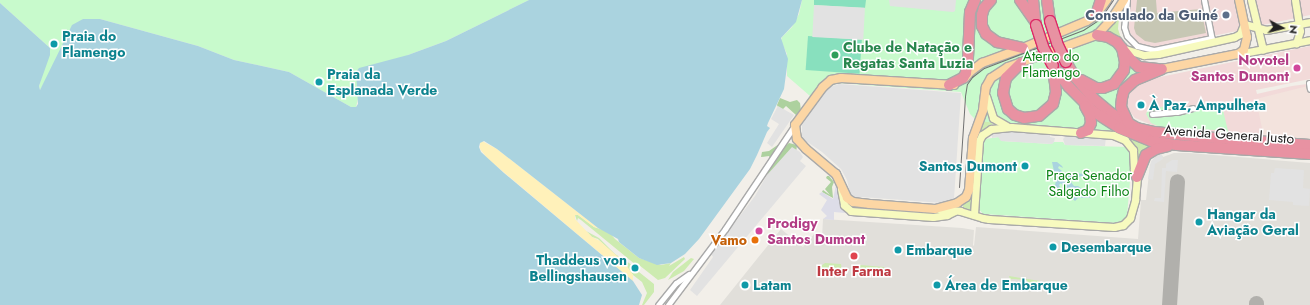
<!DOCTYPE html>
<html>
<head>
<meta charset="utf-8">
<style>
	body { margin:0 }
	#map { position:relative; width:1310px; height:305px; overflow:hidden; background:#f2efe9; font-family:Jost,sans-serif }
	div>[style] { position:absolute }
	.commercial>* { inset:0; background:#f2dad9 }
	.military>* { inset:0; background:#f3e3dd }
	.airport>* { inset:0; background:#e1dfda }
	.construction>* { inset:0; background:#c7c7b4 }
	.grass>* { inset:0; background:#cdebb0 }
	.forest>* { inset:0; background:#add19e }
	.sand>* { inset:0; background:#fff1ba }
	.park>* { inset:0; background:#c8facc }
	.pitch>* { inset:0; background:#88e0be; transform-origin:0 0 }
	.parking>* { inset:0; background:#e2e2e2; transform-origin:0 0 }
	.plaza>* { inset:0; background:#dddde8 }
	.water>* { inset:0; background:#aad3df }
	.taxiway>* { height:15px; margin:-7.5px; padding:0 7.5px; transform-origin:7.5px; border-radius:7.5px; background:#b1b0ac }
	.roads { filter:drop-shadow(1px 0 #a9a9a9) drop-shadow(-1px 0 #a9a9a9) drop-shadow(0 1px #a9a9a9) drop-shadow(0 -1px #a9a9a9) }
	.street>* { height:5px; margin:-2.5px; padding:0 2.5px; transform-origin:2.5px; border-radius:2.5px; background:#fff }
	.secondary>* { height:7px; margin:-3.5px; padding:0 3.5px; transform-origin:3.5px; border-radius:3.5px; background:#f7fabf }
	.primary>* { height:8px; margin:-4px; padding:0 4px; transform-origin:4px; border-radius:4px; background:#fcd6a4 }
	.highway>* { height:10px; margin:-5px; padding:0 5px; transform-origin:5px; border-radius:5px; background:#e892a2 }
	.tram>* { height:1px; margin:-0.5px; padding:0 0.5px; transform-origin:0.5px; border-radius:0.5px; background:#707070 }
	.bridges { filter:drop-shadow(1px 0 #dc2a67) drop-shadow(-1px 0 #dc2a67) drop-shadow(0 1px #dc2a67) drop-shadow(0 -1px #dc2a67) }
	.highway-bridge>* { height:10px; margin:-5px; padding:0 5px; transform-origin:5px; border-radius:5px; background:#e892a2 }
	.dots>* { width:11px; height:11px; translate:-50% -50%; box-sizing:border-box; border:2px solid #fff; border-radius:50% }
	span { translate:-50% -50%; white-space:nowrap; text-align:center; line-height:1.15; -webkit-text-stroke:3px #fff; paint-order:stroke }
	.service-label { font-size:14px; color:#4e5e75; font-weight:700 }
	.right { translate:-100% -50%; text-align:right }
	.culture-label { font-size:14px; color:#0d838f; font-weight:700 }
	.left { translate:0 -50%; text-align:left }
	.leisure-label { font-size:14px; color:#27864d; font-weight:700 }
	.park-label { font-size:14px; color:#0c8416 }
	.hotel-label { font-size:14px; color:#b23c85; font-weight:700 }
	.street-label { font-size:14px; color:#222 }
	.food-label { font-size:14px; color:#c56008; font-weight:700 }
	.health-label { font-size:14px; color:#be3a42; font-weight:700 }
	.north { position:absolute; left:1262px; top:8px; width:40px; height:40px; -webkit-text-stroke:3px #fff; paint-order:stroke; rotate:97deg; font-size:11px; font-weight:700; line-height:16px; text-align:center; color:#222 }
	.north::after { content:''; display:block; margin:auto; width:14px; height:18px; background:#222; clip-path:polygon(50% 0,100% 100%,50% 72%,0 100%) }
</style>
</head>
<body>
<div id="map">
	<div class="commercial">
		<div style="clip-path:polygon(1130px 0,1235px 0,1240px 25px,1237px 31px,1157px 47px,1145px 46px,1135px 40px,1129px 31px,1128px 22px)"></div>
		<div style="clip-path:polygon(1255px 0,1310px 0,1310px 15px,1263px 25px,1259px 22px)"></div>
		<div style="clip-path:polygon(1310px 46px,1310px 79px,1256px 90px,1257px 94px,1292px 86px,1307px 84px,1309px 85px,1310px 141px,1159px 128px,1135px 118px,1127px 108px,1126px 99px,1128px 93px,1141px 81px)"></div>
	</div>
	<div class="military">
		<div style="clip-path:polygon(1308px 86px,1310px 95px,1310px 140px,1264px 138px,1256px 99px)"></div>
	</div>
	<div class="airport">
		<div style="clip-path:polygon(1161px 153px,1163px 157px,1174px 153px,1189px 153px,1310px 163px,1310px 305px,720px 305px,781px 229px,803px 247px,815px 233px,822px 238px,823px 219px,962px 228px,974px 230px,973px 245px,974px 246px,976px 227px,1138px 239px,1141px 200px,1146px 200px,1150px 165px,1154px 158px)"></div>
	</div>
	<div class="construction">
		<div style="clip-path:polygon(1137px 0,1156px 0,1157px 13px,1201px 9px,1206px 33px,1155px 43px,1145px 41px,1136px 34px,1134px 28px)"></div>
	</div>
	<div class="grass">
		<div style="clip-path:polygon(1119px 18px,1118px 29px,1121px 38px,1128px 47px,1132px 46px,1135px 49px,1128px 48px,1107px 31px)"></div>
		<div style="clip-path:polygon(983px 119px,989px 119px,993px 124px,983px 130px,971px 210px,963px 209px,963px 204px,967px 200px,974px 146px)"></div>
		<div style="clip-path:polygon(1097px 122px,1132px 140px,1148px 146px,1149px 148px,1137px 160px,1132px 144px)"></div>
		<div style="clip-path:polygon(575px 215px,578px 215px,594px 227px,609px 232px,615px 239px,639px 258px,661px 265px,671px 263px,669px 266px,684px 257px,685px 259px,665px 278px,658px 280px,639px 265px,636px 265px,581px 220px,578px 218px,577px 221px)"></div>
		<div style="clip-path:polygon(586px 231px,599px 238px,615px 254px,629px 263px,634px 267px,635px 271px,639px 272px,654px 284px,654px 292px,644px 305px,642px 305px,647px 293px,642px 282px,633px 275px,620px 258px,615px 256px,598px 239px,592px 237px)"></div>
		<div style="clip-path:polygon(691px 258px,694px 259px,684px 271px,668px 280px,673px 272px)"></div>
		<div style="clip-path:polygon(825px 263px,841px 264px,842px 272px,818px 271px,818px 268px)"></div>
		<div style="clip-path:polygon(860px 265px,884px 267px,884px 272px,882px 275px,860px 273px)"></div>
		<div style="clip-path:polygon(1009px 276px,1040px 281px,1039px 284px,1027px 284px,1027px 280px,1013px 279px,1011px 279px,1011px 283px)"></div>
	</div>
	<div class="forest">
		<div style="clip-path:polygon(780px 98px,790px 102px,797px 100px,800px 103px,801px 111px,796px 115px,786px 106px,783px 109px,779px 109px,777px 105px)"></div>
		<div style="clip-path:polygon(789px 143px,797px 145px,796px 153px,767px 175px,771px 165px,770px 158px,769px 156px,761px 157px,762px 152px,769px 151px,779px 144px,784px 147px)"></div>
		<div style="clip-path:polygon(827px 176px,829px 176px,834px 182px,832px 187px,833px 198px,822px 192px,823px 190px,830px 195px,825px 189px,831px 182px,826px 178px)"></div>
	</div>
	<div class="sand">
		<div style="clip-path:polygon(482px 141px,497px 149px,598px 228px,594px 227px,578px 215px,575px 215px,575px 219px,592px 237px,600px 241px,624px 262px,633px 275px,633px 281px,488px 159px,480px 149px,480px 143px)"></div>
	</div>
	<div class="park">
		<div style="clip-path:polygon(0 0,529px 0,446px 41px,408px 55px,358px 99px,356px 107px,351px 107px,289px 72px,234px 60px,198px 46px,100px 19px,83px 19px,40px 90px,39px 86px,50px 48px,0 3px)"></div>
		<div style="clip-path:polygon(802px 0,1107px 0,1104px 11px,1107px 30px,1128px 49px,1137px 63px,1140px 76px,1126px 99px,1124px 111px,1117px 133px,1114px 134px,977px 121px,970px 114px,961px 92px,838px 83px,810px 96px,787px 76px,787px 54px,781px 41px,782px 37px,792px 27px,799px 14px)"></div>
		<div style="clip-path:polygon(1221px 102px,1229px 135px,1217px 130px,1162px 128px,1151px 123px,1146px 114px,1148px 110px,1180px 103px,1193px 108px)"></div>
		<div style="clip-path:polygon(999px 137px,1002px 141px,1051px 144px,1054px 142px,1063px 142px,1065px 145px,1127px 147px,1129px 149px,1132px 158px,1127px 216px,1123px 221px,1116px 223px,983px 214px,978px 208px,980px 146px,985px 139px)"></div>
	</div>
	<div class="pitch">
		<div style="clip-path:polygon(814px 0,866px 0,865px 8px,814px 5px)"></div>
		<div style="left:808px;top:36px;width:54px;height:34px;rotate:4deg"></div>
	</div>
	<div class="parking">
		<div style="clip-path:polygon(889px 0,956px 0,955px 11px,953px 12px,890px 6px)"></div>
		<div style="left:814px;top:5px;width:51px;height:32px;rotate:3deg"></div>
		<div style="clip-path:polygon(839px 84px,961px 93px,954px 199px,942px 203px,862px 197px,855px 197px,850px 193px,847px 180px,841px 169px,822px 152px,806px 141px,802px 136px,802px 125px,823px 93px,830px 87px)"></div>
		<div style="clip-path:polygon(778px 106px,794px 115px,772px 147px,767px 143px,779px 124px,771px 119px)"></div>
		<div style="clip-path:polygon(998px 131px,1050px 134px,1050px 137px,1055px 138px,1054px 142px,1052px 144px,1001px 141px,998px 137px,992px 138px,992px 133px)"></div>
		<div style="clip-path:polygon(1067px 135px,1106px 137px,1105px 146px,1065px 145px,1063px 139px)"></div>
		<div style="clip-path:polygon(792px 147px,800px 152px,803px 157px,800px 161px,806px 166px,697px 296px,690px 290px,713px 257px,711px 254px,755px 196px,767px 175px)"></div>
		<div style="clip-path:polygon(1161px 153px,1163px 159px,1155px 164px,1153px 180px,1148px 179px,1151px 161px)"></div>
		<div style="clip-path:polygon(1172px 160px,1178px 160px,1177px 172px,1166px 171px,1164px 202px,1154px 201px,1155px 198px,1161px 198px,1162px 168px,1166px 168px,1166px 164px)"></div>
		<div style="clip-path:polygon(1275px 168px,1304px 170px,1303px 188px,1310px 189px,1309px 206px,1293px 205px,1293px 202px,1269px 200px,1271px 173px,1274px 173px)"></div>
	</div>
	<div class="plaza">
		<div style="clip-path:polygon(836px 185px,838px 185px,840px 205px,845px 213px,834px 212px,834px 220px,823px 219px,827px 216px,821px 210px,827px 200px,819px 194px,822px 192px,833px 199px)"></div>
	</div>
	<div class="water">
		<div style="clip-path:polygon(529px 0,802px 0,796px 22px,781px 38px,788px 59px,784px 89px,768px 123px,767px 126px,770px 128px,767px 132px,757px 155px,750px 169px,699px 239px,685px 254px,671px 263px,657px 265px,639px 258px,619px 242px,618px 239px,598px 228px,497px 149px,484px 141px,480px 143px,479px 147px,481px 152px,504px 173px,633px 281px,642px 295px,639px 305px,0 305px,0 3px,50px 48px,50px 55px,39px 86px,40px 90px,72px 25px,83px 19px,100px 19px,198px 46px,234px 60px,289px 72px,351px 107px,356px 107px,358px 104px,356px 72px,359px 68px,408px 55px,446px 41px)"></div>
		<div style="clip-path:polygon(1052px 162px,1057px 162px,1062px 166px,1063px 168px,1059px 166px,1058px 168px,1062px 171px,1062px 176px,1068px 173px,1088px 174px,1087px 178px,1081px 176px,1074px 180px,1066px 177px,1063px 181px,1071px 182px,1074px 186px,1078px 186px,1090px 195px,1090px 198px,1078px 198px,1075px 201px,1072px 198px,1072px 191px,1063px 189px,1066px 185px,1063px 186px,1061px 183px,1059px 185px,1061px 189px,1056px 196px,1048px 196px,1049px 190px,1054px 189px,1056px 181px)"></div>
	</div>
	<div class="taxiway">
		<div style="left:1169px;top:305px;width:124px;rotate:-86.3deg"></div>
		<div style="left:1256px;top:305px;width:2px;rotate:-90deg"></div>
	</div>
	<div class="roads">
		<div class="street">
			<div style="left:1127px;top:0;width:27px;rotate:96deg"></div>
			<div style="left:1124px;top:27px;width:9px;rotate:72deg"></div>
			<div style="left:1127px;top:36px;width:14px;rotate:45deg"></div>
			<div style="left:1137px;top:46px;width:17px;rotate:13deg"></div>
			<div style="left:1154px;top:50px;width:59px;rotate:-11.7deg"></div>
			<div style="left:1204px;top:0;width:41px;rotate:78.7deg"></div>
			<div style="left:1309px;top:83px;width:6px;rotate:81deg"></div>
			<div style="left:1152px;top:114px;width:25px;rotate:-5deg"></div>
			<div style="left:1177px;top:112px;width:16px;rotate:-14deg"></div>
			<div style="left:658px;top:305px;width:28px;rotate:-51deg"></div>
			<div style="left:676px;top:283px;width:16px;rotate:-35deg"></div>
			<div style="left:668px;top:305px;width:95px;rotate:-53.1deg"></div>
			<div style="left:725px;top:229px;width:125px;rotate:-56.1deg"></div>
		</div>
		<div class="secondary">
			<div style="left:1251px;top:0;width:51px;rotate:76.5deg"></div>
			<div style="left:1295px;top:0;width:31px;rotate:81deg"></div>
			<div style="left:1300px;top:31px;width:13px;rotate:108deg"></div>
			<div style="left:1122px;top:48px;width:23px;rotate:18deg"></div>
			<div style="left:1144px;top:55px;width:14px;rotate:-4deg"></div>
			<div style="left:1158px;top:54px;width:78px;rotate:-12.6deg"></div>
			<div style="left:1234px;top:37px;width:7px;rotate:-27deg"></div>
			<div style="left:1240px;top:34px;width:11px;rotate:-68deg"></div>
			<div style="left:1244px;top:24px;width:23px;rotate:15deg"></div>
			<div style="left:1266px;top:30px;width:45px;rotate:-10.3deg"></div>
			<div style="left:1238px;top:54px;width:73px;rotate:-11deg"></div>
			<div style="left:986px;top:96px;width:23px;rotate:72deg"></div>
			<div style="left:993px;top:118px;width:16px;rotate:30deg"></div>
			<div style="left:841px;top:189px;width:16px;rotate:79deg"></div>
			<div style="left:844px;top:205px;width:9px;rotate:41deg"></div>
			<div style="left:851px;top:211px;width:82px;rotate:4.2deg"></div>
			<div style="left:933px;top:217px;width:14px;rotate:-8deg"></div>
			<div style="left:947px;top:215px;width:9px;rotate:-27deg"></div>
			<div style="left:939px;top:209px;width:21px;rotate:5deg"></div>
			<div style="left:960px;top:211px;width:24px;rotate:17deg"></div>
			<div style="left:983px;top:218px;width:6px;rotate:9deg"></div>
			<div style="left:989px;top:219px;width:125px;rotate:3.7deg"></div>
			<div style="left:1114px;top:227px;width:9px;rotate:-13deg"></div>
			<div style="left:1123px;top:225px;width:10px;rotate:-45deg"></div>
			<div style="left:1130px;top:218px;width:19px;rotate:-74deg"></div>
			<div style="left:1135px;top:200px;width:23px;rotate:-85deg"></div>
			<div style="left:1137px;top:177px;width:8px;rotate:-113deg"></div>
			<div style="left:1134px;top:170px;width:20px;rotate:-93deg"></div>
			<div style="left:1133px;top:150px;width:13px;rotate:-129deg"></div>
			<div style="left:1125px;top:140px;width:13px;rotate:-157deg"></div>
			<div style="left:1113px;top:135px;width:102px;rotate:-175.5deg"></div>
			<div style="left:1011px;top:127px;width:20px;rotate:174deg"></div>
			<div style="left:991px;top:129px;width:11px;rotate:146deg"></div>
			<div style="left:982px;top:135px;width:7px;rotate:117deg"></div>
			<div style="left:979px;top:141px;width:74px;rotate:93.9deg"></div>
		</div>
		<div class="primary">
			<div style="left:1162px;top:69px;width:77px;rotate:-11.2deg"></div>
			<div style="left:1238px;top:54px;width:7px;rotate:-34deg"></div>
			<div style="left:1244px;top:50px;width:13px;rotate:-77deg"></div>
			<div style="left:1247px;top:37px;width:38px;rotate:-102deg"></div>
			<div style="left:965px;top:78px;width:9px;rotate:-49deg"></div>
			<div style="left:971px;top:71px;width:14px;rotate:-36deg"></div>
			<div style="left:982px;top:63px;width:44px;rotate:-20.1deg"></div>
			<div style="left:1023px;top:48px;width:69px;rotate:-22.9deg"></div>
			<div style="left:1087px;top:21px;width:11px;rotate:-34deg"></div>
			<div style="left:1096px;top:15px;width:19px;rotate:-54deg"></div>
			<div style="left:954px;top:85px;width:113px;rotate:-176.5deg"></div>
			<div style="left:841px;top:78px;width:10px;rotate:169deg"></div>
			<div style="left:831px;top:80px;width:11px;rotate:139deg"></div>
			<div style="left:823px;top:87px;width:47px;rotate:126.4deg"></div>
			<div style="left:795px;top:125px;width:14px;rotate:82deg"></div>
			<div style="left:797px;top:139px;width:13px;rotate:48deg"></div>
			<div style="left:806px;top:149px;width:39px;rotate:40deg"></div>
			<div style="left:836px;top:174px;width:26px;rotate:65deg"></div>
			<div style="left:847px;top:198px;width:7px;rotate:34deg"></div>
			<div style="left:853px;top:202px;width:17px;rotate:7deg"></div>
			<div style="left:870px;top:204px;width:65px;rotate:4.4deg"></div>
			<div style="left:935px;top:209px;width:23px;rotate:-15deg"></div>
			<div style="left:957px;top:203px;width:11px;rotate:-34deg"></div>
			<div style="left:966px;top:197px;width:8px;rotate:-67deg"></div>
			<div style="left:969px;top:190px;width:52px;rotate:-85.6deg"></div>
			<div style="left:973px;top:138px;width:30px;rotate:-70deg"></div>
			<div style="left:983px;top:110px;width:23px;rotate:-83deg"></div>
			<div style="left:986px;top:87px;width:10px;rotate:-61deg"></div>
			<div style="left:991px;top:78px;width:20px;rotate:-33deg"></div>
			<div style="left:1008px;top:67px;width:95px;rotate:-19.8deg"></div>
			<div style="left:1097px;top:35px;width:21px;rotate:-47deg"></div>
			<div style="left:1111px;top:20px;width:24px;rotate:-57deg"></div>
		</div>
		<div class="highway">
			<div style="left:991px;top:0;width:11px;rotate:131deg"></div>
			<div style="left:984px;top:8px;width:7px;rotate:106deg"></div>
			<div style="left:982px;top:15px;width:11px;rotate:90deg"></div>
			<div style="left:982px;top:26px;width:9px;rotate:63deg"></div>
			<div style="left:986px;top:34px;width:14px;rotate:36deg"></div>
			<div style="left:997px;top:42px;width:27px;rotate:13deg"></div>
			<div style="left:1020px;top:0;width:28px;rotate:55deg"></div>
			<div style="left:1033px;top:0;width:18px;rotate:84deg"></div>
			<div style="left:1047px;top:0;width:21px;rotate:82deg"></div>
			<div style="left:1096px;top:15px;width:16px;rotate:-72deg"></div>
			<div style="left:1097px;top:35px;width:11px;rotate:10deg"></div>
			<div style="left:1108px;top:37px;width:10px;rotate:29deg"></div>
			<div style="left:1117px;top:42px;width:24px;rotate:52deg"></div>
			<div style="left:1132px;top:61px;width:9px;rotate:41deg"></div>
			<div style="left:1139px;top:67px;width:19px;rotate:6deg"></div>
			<div style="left:1066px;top:62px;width:16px;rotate:60deg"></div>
			<div style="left:1074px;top:76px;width:29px;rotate:49deg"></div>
			<div style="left:1093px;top:98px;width:23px;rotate:40deg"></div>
			<div style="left:1111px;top:113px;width:30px;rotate:30deg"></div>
			<div style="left:1137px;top:128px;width:18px;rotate:13deg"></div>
			<div style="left:1155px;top:132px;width:47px;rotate:6.1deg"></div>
			<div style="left:1202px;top:137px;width:108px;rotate:4.2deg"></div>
			<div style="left:1021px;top:63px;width:21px;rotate:135deg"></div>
			<div style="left:1006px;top:78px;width:15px;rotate:101deg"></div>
			<div style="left:1003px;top:93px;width:17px;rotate:73deg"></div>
			<div style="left:1008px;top:109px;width:9px;rotate:41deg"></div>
			<div style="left:1015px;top:115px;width:9px;rotate:18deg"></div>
			<div style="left:1024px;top:118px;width:15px;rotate:-8deg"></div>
			<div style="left:1039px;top:116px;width:18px;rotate:-41deg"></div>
			<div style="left:1053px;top:104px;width:12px;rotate:-76deg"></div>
			<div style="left:1056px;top:92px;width:25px;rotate:-97deg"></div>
			<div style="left:1053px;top:66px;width:26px;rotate:53deg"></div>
			<div style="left:1069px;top:87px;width:34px;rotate:45deg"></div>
			<div style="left:1093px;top:111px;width:31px;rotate:33deg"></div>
			<div style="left:1119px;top:128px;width:35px;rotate:22deg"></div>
			<div style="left:1151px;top:141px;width:26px;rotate:9deg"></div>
			<div style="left:1177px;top:145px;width:133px;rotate:3.9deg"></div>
			<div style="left:1081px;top:80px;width:17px;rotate:28deg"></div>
			<div style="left:1096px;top:88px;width:7px"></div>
			<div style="left:1103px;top:88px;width:12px;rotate:-20deg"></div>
			<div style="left:1114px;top:84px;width:17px;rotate:-54deg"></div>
			<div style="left:1124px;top:70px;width:8px;rotate:-83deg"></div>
			<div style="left:1125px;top:62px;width:14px;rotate:-102deg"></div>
			<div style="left:949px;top:85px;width:16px;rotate:-27deg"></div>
			<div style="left:963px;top:78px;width:6px;rotate:-59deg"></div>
			<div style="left:966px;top:73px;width:15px;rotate:-82deg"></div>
			<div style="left:968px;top:58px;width:46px;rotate:-87.5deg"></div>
			<div style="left:970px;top:12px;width:13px;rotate:-67deg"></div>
			<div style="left:1129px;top:124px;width:19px;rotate:-115deg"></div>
			<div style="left:1121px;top:107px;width:9px;rotate:-84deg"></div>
			<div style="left:1122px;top:98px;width:8px;rotate:-76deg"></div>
			<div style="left:1124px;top:90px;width:15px;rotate:-42deg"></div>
			<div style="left:1135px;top:80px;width:29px;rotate:-22deg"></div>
			<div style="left:1081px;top:133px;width:8px;rotate:-23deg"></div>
			<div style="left:1088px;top:130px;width:8px;rotate:-67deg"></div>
			<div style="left:1091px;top:123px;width:8px;rotate:-97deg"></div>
			<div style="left:1090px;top:115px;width:10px;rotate:-119deg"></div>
			<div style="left:1137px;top:177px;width:24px;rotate:-68deg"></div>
			<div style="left:1146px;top:155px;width:12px;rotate:-31deg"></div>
			<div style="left:1156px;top:149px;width:12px;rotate:-14deg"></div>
		</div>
	</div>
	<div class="tram">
		<div style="left:959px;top:187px;width:91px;rotate:-86.2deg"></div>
		<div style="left:965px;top:96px;width:12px;rotate:-81deg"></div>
		<div style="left:967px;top:84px;width:9px;rotate:-54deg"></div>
		<div style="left:972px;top:77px;width:15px;rotate:-37deg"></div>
		<div style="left:984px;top:68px;width:106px;rotate:-21deg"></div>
		<div style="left:1083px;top:30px;width:20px;rotate:-33deg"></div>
		<div style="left:1100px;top:19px;width:23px;rotate:-56deg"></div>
	</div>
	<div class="bridges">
		<div class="highway-bridge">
			<div style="left:1050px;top:21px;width:23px;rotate:72deg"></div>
			<div style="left:1057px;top:43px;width:21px;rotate:65deg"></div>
			<div style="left:1036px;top:25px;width:23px;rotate:72deg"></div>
			<div style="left:1043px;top:47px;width:21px;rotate:62deg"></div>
		</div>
	</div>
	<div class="dots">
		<div style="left:1226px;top:15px;background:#5c6f8a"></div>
		<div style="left:54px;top:44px;background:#0f9aa8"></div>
		<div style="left:835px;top:55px;background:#2e9e5b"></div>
		<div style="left:1297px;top:68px;background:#d1479c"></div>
		<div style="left:319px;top:82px;background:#0f9aa8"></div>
		<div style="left:1141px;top:105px;background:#0f9aa8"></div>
		<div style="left:1025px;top:166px;background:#0f9aa8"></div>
		<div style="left:1199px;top:222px;background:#0f9aa8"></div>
		<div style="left:759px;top:231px;background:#d1479c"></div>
		<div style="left:755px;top:240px;background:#e8710a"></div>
		<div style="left:1053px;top:247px;background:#0f9aa8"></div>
		<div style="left:898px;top:250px;background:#0f9aa8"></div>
		<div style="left:854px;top:256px;background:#e0444e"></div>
		<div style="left:635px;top:268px;background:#0f9aa8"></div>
		<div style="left:745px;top:285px;background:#0f9aa8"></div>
		<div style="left:937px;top:285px;background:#0f9aa8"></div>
	</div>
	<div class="service-label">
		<span class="right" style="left:1218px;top:15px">Consulado da Guiné</span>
	</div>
	<div class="culture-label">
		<span class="left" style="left:62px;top:44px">Praia do<br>Flamengo</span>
		<span class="left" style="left:327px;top:82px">Praia da<br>Esplanada Verde</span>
		<span class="left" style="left:1149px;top:105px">À Paz, Ampulheta</span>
		<span class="right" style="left:1017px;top:166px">Santos Dumont</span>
		<span class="left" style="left:1207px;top:222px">Hangar da<br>Aviação Geral</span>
		<span class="left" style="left:1061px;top:247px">Desembarque</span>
		<span class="left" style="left:906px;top:250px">Embarque</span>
		<span class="right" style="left:627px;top:268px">Thaddeus von<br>Bellingshausen</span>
		<span class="left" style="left:753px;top:285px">Latam</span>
		<span class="left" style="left:945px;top:285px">Área de Embarque</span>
	</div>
	<div class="leisure-label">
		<span class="left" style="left:843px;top:55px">Clube de Natação e<br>Regatas Santa Luzia</span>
	</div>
	<div class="park-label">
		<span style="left:1051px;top:64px">Aterro do<br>Flamengo</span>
		<span style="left:1089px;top:183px">Praça Senador<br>Salgado Filho</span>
	</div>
	<div class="hotel-label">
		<span class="right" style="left:1289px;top:68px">Novotel<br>Santos Dumont</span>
		<span class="left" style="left:767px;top:231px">Prodigy<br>Santos Dumont</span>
	</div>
	<div class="street-label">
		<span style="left:1229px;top:134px;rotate:4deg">Avenida General Justo</span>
	</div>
	<div class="food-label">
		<span class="right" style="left:747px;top:240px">Vamo</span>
	</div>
	<div class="health-label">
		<span style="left:854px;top:271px">Inter Farma</span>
	</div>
	<div class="north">N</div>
</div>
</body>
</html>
